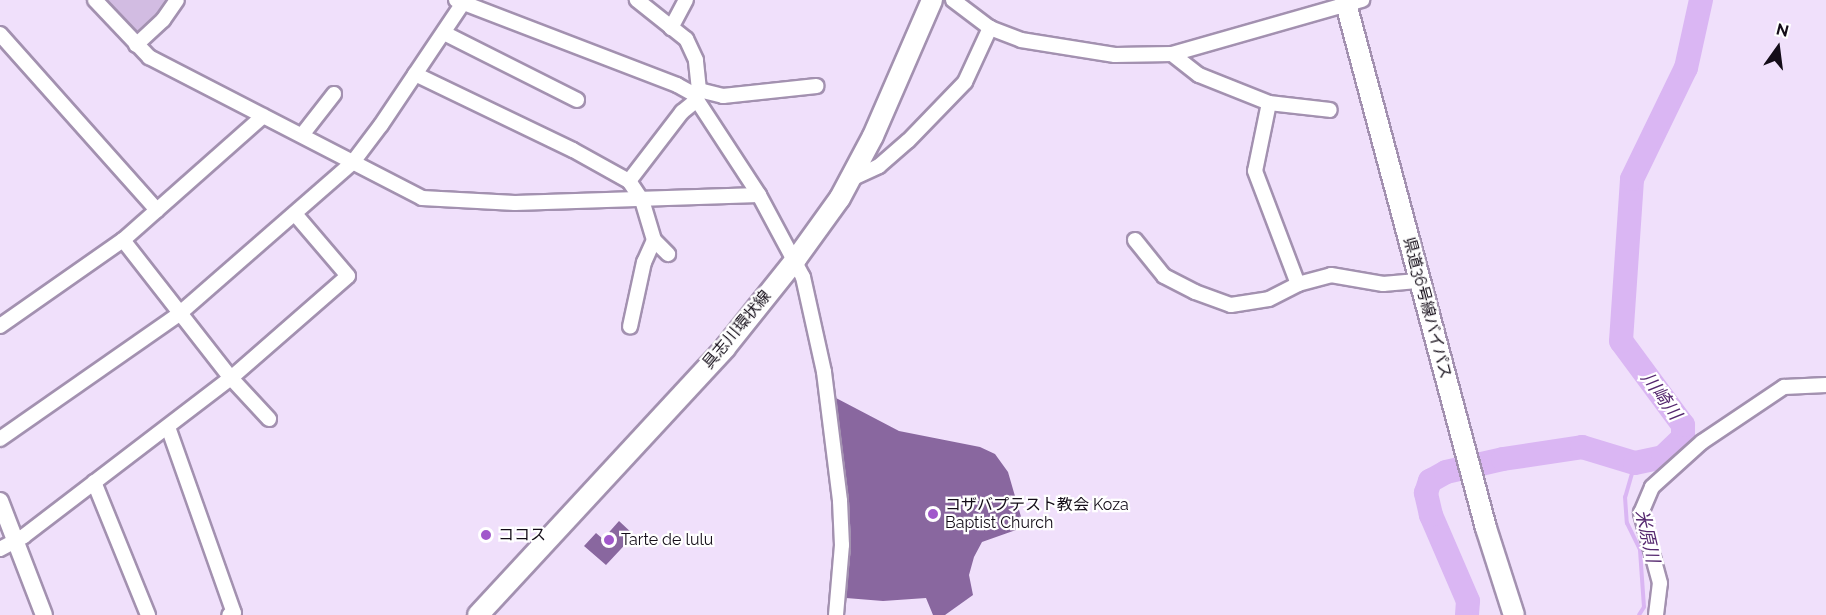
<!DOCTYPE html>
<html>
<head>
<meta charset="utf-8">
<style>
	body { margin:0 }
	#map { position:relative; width:1826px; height:615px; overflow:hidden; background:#f0e0fb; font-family:Raleway,"Noto Sans JP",sans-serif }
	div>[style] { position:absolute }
	.green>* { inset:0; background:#d2bce2 }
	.stream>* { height:4px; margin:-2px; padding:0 2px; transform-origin:2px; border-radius:2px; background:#dab6f3 }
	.river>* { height:24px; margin:-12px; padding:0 12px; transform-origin:12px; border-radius:12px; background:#dab6f3 }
	.building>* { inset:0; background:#89679f }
	.roads { filter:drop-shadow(2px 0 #a391b0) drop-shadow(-2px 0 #a391b0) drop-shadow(0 2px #a391b0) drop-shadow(0 -2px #a391b0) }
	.minor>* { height:14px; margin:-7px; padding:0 7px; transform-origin:7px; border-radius:7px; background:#fff }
	.tertiary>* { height:16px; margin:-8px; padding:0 8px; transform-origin:8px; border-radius:8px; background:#fff }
	.secondary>* { height:20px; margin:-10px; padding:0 10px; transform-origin:10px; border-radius:10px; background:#fff }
	.dots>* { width:16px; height:16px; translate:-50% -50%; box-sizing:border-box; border:3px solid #fff; border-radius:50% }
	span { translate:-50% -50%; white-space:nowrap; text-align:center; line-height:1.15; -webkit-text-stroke:4.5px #fff; paint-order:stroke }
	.street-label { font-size:16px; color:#140d18 }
	.poi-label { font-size:16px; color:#140d18 }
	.left { translate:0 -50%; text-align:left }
	.water-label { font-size:18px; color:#55286f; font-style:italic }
	.north { position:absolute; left:1748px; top:18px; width:60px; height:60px; -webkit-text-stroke:4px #fff; paint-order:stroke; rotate:14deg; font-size:16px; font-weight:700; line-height:24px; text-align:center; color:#140d18 }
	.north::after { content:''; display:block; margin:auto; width:21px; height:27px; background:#140d18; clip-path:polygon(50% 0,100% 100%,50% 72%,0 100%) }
</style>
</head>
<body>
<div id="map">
	<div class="green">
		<div style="clip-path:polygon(104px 0,170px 0,137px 31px,129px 30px)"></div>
	</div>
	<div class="stream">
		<div style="left:1635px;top:463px;width:35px;rotate:106deg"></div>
		<div style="left:1625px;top:497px;width:26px;rotate:86deg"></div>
		<div style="left:1627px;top:523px;width:30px;rotate:64deg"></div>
		<div style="left:1640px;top:550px;width:57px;rotate:86deg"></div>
		<div style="left:1644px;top:607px;width:9px;rotate:122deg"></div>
	</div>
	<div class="river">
		<div style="left:1467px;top:615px;width:14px;rotate:-86deg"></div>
		<div style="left:1468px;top:601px;width:94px;rotate:-113.3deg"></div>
		<div style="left:1431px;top:515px;width:23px;rotate:-103deg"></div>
		<div style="left:1426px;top:493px;width:13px;rotate:-72deg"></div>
		<div style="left:1430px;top:481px;width:18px;rotate:-29deg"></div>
		<div style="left:1446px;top:472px;width:58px;rotate:-12.8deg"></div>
		<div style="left:1503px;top:459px;width:80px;rotate:-8.6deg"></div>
		<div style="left:1582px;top:447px;width:55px;rotate:16.8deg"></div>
		<div style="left:1635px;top:463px;width:29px;rotate:-12deg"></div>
		<div style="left:1663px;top:457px;width:28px;rotate:-44deg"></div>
		<div style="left:1683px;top:438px;width:13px;rotate:-90deg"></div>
		<div style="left:1683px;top:425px;width:104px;rotate:-126.4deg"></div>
		<div style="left:1621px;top:341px;width:162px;rotate:-86.1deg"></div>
		<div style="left:1632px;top:179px;width:123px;rotate:-64.1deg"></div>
		<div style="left:1686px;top:68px;width:70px;rotate:-77.6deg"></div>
	</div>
	<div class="building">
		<div style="clip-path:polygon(836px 398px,899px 431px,980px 447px,995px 454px,1008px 472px,1024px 527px,982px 542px,974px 557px,969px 575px,973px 595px,945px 615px,933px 615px,926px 598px,883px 601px,846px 598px,851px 546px,849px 501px)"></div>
		<div style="clip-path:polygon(619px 521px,634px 535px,606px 565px,584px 546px,596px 533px,603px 539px)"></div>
	</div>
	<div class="roads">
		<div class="minor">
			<div style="left:95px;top:0;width:79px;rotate:46.5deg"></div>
			<div style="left:149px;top:57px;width:307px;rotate:27.3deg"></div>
			<div style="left:422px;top:198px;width:93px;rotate:3.1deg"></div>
			<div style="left:515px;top:203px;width:244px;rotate:-1.9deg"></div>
			<div style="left:456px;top:0;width:237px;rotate:21deg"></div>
			<div style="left:677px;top:85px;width:18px;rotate:29deg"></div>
			<div style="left:693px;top:94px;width:121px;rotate:56.8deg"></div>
			<div style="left:759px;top:195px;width:93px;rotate:61.8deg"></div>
			<div style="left:803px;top:277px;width:97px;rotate:77.5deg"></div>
			<div style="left:824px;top:372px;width:130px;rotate:82.9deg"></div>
			<div style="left:840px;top:501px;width:44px;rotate:87.4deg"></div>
			<div style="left:842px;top:545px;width:70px;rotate:94.9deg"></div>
			<div style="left:953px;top:0;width:46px;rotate:37.1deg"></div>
			<div style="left:990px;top:28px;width:33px;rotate:21deg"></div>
			<div style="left:1021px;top:40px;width:95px;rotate:9.1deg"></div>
			<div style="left:1115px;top:55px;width:57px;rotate:-1deg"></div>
			<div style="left:1172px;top:54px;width:198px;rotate:-15.9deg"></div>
			<div style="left:671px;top:28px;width:32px;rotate:-62deg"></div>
			<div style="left:444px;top:33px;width:149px;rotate:26.7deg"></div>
			<div style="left:0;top:34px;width:236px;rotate:48.3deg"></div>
			<div style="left:136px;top:45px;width:37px;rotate:-43deg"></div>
			<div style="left:163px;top:20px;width:24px;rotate:-55deg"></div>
			<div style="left:1172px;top:54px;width:34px;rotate:38deg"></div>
			<div style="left:1199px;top:75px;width:75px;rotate:21.8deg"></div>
			<div style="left:1269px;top:103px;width:61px;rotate:6.5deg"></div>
			<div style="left:415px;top:74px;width:175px;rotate:25.7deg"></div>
			<div style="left:573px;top:150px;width:64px;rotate:29deg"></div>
			<div style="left:629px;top:181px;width:23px;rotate:56deg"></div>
			<div style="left:642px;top:200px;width:42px;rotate:73.3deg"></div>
			<div style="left:654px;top:240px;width:24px;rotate:114deg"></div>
			<div style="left:644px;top:262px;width:66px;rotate:102.2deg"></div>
			<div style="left:699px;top:90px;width:25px;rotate:14deg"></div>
			<div style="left:723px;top:96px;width:94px;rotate:-6.1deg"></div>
			<div style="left:1269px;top:103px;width:69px;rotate:101.6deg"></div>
			<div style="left:1255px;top:171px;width:121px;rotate:69.2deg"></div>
			<div style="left:302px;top:135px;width:52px;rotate:-52deg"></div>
			<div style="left:849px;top:180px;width:33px;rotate:-25deg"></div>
			<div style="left:879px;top:166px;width:38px;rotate:-41deg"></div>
			<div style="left:908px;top:141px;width:82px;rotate:-46deg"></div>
			<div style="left:965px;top:82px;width:60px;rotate:-65.2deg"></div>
			<div style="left:629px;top:181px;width:87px;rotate:-52.5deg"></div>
			<div style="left:682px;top:112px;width:19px;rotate:-39deg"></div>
			<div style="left:697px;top:100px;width:10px;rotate:-79deg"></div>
			<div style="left:699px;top:90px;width:30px;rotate:-96deg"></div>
			<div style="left:696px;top:60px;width:23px;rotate:-115deg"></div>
			<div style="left:686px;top:39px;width:63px;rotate:-141.5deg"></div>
			<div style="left:123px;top:240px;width:175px;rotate:52deg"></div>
			<div style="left:231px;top:378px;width:56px;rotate:47.2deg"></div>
			<div style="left:654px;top:240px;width:20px;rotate:45deg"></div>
			<div style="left:1135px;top:240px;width:46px;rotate:51.1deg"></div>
			<div style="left:1164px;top:276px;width:35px;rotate:27deg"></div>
			<div style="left:1195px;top:292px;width:38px;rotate:20deg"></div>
			<div style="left:1231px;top:305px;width:38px;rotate:-9deg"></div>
			<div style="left:1269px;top:299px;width:33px;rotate:-27deg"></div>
			<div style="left:1298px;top:284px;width:34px;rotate:-15deg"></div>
			<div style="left:1331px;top:275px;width:53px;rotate:9.8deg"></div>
			<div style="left:1383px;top:284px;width:37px;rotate:-5deg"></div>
			<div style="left:0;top:326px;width:150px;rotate:-35deg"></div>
			<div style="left:123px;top:240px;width:187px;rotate:-41.5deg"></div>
			<div style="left:168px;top:427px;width:197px;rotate:70.5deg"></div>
			<div style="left:234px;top:613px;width:5px;rotate:158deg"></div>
			<div style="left:0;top:439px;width:218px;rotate:-34.9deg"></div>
			<div style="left:179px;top:314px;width:231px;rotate:-41.1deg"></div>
			<div style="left:353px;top:162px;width:46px;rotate:-52.9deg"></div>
			<div style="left:381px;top:125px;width:151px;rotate:-56.1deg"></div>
			<div style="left:94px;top:482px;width:144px;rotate:67.9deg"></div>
			<div style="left:0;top:549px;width:27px;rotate:-28deg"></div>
			<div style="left:24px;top:536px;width:260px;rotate:-37.4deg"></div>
			<div style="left:231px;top:378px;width:155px;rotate:-41.1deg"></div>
			<div style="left:348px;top:276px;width:82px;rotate:-130.5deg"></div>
			<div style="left:1656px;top:615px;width:32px;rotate:-83deg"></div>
			<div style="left:1660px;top:583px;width:73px;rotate:-105.2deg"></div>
			<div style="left:1641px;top:513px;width:28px;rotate:-67deg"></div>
			<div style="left:1652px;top:487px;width:67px;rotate:-42deg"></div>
			<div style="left:1702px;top:442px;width:99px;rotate:-33.9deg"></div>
			<div style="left:1784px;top:387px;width:42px;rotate:-2.7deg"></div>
		</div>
		<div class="tertiary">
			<div style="left:0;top:501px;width:122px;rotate:68.9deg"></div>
		</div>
		<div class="secondary">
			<div style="left:1345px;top:0;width:547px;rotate:75.05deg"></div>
			<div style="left:1486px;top:528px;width:91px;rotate:72.2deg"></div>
			<div style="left:478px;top:615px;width:364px;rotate:-47.2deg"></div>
			<div style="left:725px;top:348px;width:114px;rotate:-51.4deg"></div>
			<div style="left:796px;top:259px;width:75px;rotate:-54.2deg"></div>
			<div style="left:840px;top:198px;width:70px;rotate:-62deg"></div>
			<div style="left:873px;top:136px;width:148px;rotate:-66.5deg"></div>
		</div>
	</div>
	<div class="dots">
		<div style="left:933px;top:514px;background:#a158cb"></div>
		<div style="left:486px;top:535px;background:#a158cb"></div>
		<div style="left:609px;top:540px;background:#a158cb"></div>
	</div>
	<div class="street-label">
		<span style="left:1427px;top:308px;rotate:75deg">県道36号線バイパス</span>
		<span style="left:737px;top:330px;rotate:-50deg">具志川環状線</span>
	</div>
	<div class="poi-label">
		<span class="left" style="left:945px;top:514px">コザバプテスト教会 Koza<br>Baptist Church</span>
		<span class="left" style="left:498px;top:535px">ココス</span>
		<span class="left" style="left:621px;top:540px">Tarte de lulu</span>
	</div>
	<div class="water-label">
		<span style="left:1661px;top:396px;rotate:54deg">川崎川</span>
		<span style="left:1647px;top:536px;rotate:77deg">米原川</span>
	</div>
	<div class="north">N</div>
</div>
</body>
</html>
